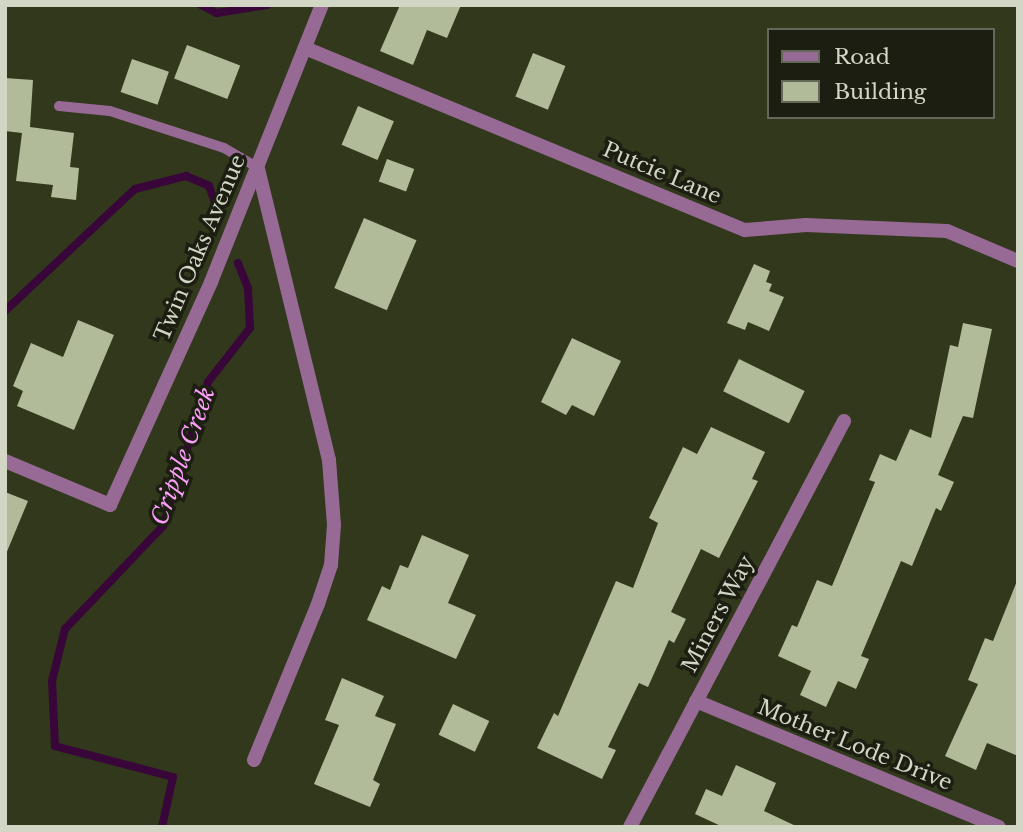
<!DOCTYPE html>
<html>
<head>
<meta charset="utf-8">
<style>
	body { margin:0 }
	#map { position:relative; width:1023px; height:832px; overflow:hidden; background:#32381c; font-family:"Libre Baskerville",serif }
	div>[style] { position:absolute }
	.stream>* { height:8px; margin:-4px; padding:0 4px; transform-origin:4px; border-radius:4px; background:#380639 }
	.building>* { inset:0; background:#b1ba99; transform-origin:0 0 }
	.lane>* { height:10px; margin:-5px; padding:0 5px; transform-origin:5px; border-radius:5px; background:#976a95 }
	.street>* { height:14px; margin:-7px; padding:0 7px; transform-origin:7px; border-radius:7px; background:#976a95 }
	span { translate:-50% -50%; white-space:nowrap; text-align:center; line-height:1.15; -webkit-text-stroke:7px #1b1e11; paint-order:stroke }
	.street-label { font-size:21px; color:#d1d6c5 }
	.water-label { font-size:23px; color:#fb9ff9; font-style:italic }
	.frame { position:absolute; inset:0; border:7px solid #d1d6c5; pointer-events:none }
	.legend { position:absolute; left:767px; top:28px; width:228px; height:91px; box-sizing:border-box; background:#1b1e11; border:2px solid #646859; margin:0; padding:9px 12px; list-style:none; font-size:21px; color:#d1d6c5 }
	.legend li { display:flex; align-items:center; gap:14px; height:35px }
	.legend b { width:35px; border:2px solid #646859 }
</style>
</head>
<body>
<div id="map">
	<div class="stream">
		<div style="left:201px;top:5px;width:18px;rotate:27deg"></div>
		<div style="left:217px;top:13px;width:51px;rotate:-9.1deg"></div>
		<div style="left:5px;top:311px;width:178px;rotate:-43.2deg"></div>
		<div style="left:135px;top:189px;width:53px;rotate:-14.3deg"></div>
		<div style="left:186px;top:176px;width:25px;rotate:23deg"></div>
		<div style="left:209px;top:186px;width:29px;rotate:70deg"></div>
		<div style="left:162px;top:827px;width:51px;rotate:-77.6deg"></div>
		<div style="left:173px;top:777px;width:122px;rotate:-165.3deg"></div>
		<div style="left:55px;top:746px;width:65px;rotate:-92.6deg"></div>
		<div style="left:52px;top:681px;width:54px;rotate:-76deg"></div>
		<div style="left:65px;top:629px;width:142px;rotate:-46.4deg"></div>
		<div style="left:163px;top:526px;width:151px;rotate:-72.6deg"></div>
		<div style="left:208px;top:382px;width:68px;rotate:-52.1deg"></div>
		<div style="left:250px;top:328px;width:40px;rotate:-92.9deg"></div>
		<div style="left:248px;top:288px;width:27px;rotate:-112deg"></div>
	</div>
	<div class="building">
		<div style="clip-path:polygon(400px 5px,461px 5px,447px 38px,427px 30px,413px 65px,380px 51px)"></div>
		<div style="left:187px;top:45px;width:57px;height:36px;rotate:21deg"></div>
		<div style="left:533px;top:53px;width:35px;height:47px;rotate:22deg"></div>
		<div style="left:132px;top:59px;width:39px;height:35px;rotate:19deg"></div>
		<div style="clip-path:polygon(5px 78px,33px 80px,30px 127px,74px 133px,70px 167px,79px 168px,76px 200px,51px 197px,53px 185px,16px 181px,22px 133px,5px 131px)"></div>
		<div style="left:358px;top:106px;width:39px;height:42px;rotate:23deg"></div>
		<div style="left:387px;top:159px;width:29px;height:24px;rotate:20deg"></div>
		<div style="left:364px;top:218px;width:57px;height:76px;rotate:23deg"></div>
		<div style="clip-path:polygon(754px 264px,770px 271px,766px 282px,772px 284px,769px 291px,784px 297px,769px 331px,748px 322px,745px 330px,727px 323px)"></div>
		<div style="clip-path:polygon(78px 320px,114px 335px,74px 430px,17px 406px,23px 391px,13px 386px,31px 343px,63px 357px)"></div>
		<div style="clip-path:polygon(963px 323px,992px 329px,973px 418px,963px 416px,938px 475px,954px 482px,941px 511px,936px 508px,912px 566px,901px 561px,861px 656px,869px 659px,856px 689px,838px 681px,826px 707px,800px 695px,811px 671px,778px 656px,792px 625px,797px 627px,817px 580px,832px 586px,875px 482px,869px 480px,880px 454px,896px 461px,910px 429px,931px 438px,950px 345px,958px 347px)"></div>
		<div style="clip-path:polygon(572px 338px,621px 361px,594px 416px,572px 405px,566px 415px,541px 402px)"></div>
		<div style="left:739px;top:359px;width:73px;height:36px;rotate:26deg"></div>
		<div style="clip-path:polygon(711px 427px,765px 452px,752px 479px,758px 481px,719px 558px,701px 549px,671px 612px,686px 619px,674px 643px,669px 640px,648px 687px,639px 683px,608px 747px,616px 750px,602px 779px,537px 748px,554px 713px,558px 716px,616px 581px,633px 588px,658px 523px,649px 518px,683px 447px,697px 454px)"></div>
		<div style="clip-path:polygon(5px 492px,28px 501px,6px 554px,5px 554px)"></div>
		<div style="clip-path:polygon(422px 535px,469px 555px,448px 603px,476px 615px,456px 659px,367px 620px,382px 586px,390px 590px,400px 565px,408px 568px)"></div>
		<div style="clip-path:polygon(1017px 581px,1018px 756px,987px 743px,976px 770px,945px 756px,978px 684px,968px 680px,985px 638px,993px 641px)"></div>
		<div style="clip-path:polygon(342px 678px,384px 696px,375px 716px,396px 724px,373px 780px,380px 784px,370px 807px,314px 784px,339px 725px,325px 720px)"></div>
		<div style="left:453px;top:704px;width:40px;height:34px;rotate:25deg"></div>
		<div style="clip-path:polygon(736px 765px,776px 783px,764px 811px,798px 827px,723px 827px,695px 814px,706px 789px,722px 796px)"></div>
	</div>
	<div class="lane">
		<div style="left:59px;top:106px;width:51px;rotate:5.6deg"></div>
		<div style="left:110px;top:111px;width:120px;rotate:18deg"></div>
		<div style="left:224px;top:148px;width:39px;rotate:30deg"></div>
	</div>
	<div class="street">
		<div style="left:305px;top:48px;width:476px;rotate:22.5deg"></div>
		<div style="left:745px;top:230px;width:61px;rotate:-4.7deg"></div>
		<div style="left:806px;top:225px;width:141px;rotate:2.4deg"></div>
		<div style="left:947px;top:231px;width:77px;rotate:22.9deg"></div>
		<div style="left:5px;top:461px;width:114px;rotate:22.7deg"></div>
		<div style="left:110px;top:505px;width:245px;rotate:-65.6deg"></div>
		<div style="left:211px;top:282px;width:298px;rotate:-68.2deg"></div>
		<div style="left:696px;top:701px;width:328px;rotate:22.6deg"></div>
		<div style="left:254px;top:760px;width:169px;rotate:-67.7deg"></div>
		<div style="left:318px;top:604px;width:41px;rotate:-71.6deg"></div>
		<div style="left:331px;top:565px;width:40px;rotate:-85.7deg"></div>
		<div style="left:334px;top:525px;width:65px;rotate:-94.4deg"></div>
		<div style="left:329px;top:460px;width:301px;rotate:-103.7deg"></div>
		<div style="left:630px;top:827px;width:459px;rotate:-62.2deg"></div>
	</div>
	<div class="street-label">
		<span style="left:662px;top:173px;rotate:23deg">Putcie Lane</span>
		<span style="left:200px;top:248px;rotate:-67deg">Twin Oaks Avenue</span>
		<span style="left:718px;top:614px;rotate:-62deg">Miners Way</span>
		<span style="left:855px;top:745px;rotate:22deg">Mother Lode Drive</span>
	</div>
	<div class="water-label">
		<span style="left:183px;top:456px;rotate:-70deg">Cripple Creek</span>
	</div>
	<div class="frame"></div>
	<ul class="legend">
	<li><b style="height:9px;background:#976a95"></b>Road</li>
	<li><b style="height:19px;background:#b1ba99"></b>Building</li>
	</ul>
</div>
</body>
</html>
